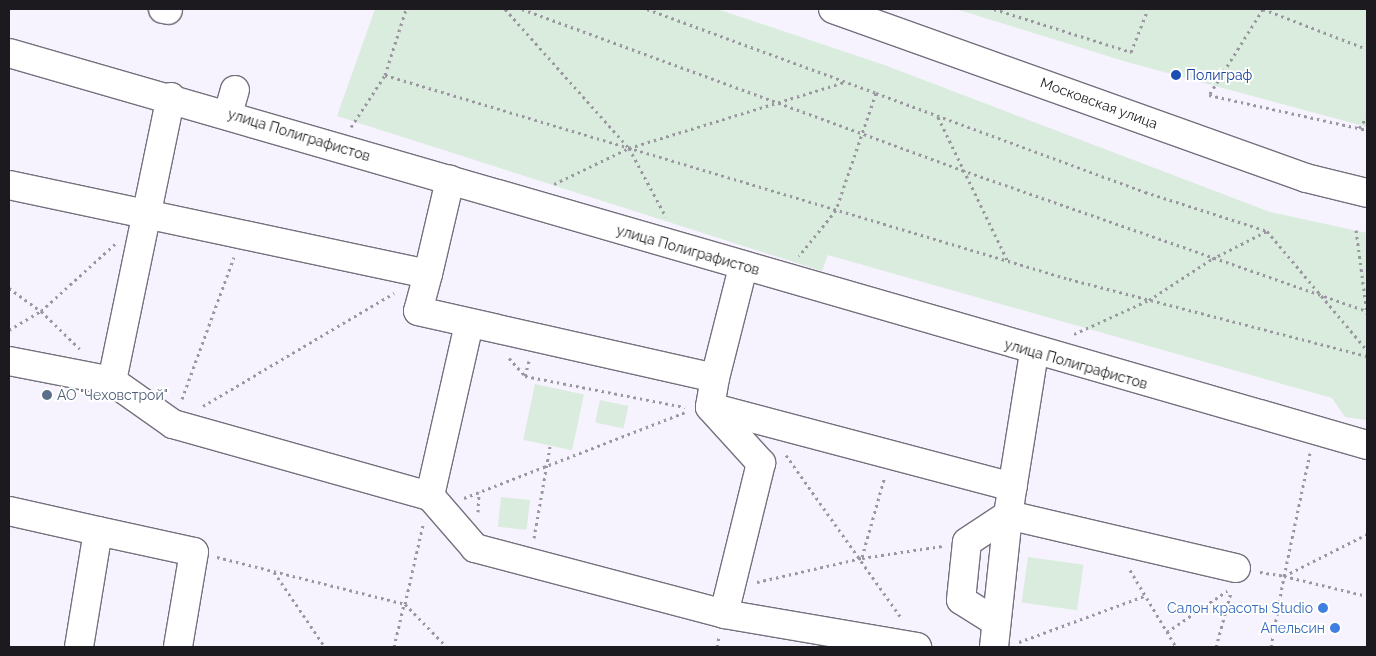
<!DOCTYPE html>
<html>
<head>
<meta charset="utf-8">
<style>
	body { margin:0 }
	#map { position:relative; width:1376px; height:656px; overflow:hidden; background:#f6f2fe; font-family:Raleway,sans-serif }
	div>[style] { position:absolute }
	.green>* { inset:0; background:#d9ecdd; transform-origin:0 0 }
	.path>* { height:3px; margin-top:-1.5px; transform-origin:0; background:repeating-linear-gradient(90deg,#9a97a0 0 2.5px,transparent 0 6.5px) }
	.roads { filter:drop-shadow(1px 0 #75707d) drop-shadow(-1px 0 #75707d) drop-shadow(0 1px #75707d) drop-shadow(0 -1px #75707d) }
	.minor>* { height:28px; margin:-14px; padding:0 14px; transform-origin:14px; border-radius:14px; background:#fff }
	.major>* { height:28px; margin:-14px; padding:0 14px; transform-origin:14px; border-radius:14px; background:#fff }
	.dots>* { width:14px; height:14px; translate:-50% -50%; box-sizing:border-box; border:2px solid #fff; border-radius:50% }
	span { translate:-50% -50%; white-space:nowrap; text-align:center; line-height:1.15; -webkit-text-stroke:4px #fff; paint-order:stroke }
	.transit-label { font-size:14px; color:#164399 }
	.left { translate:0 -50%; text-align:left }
	.street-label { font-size:14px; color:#1c1a1f }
	.service-label { font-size:14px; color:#4e5e75 }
	.shop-label { font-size:14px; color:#366cbe }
	.right { translate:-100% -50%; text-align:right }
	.frame { position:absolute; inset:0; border:10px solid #1c1a1f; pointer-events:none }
</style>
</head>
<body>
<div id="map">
	<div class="green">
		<div style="clip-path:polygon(375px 9px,717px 9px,887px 66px,1270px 212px,1367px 233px,1367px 420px,1345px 417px,1332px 398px,828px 255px,822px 271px,337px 116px)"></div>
		<div style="clip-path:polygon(956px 9px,1367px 9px,1367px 127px,1127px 62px)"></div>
		<div style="left:535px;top:384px;width:50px;height:57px;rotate:12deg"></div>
		<div style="left:600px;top:400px;width:29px;height:23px;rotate:12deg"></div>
		<div style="left:501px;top:497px;width:29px;height:30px;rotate:6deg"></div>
		<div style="left:1028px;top:557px;width:56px;height:46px;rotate:8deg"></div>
	</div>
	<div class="path">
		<div style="left:505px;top:9px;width:186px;rotate:48.3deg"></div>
		<div style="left:629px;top:148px;width:78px;rotate:61.8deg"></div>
		<div style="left:522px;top:9px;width:469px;rotate:20.1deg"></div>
		<div style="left:962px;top:170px;width:429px;rotate:19.2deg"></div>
		<div style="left:647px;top:9px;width:244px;rotate:20.1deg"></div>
		<div style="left:876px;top:93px;width:124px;rotate:108.9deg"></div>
		<div style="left:836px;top:210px;width:59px;rotate:128.8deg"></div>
		<div style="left:994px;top:9px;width:144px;rotate:17.4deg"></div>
		<div style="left:1131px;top:52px;width:46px;rotate:-68.4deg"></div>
		<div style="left:1263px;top:9px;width:102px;rotate:122.1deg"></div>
		<div style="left:1209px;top:95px;width:162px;rotate:12.5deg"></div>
		<div style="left:1263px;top:9px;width:111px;rotate:21deg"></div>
		<div style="left:385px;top:75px;width:714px;rotate:16.61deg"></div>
		<div style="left:1069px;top:279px;width:308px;rotate:14.5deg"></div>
		<div style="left:876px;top:93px;width:287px;rotate:20.2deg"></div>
		<div style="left:1145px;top:192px;width:128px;rotate:17.7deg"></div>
		<div style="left:1267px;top:231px;width:155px;rotate:50deg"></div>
		<div style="left:938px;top:117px;width:159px;rotate:64.2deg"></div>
		<div style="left:351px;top:127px;width:62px;rotate:-56.8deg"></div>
		<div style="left:385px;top:75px;width:69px;rotate:-72.3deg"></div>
		<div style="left:1359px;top:128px;width:14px;rotate:-54deg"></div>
		<div style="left:554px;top:184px;width:83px;rotate:-25.6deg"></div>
		<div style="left:629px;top:148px;width:226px;rotate:-17deg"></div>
		<div style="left:1356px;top:230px;width:85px;rotate:82.5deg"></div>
		<div style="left:9px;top:288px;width:39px;rotate:36deg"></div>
		<div style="left:41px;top:311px;width:54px;rotate:44.3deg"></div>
		<div style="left:9px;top:330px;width:37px;rotate:-31deg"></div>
		<div style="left:41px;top:311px;width:100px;rotate:-42.2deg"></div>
		<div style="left:1074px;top:334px;width:82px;rotate:-24.4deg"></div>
		<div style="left:1149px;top:300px;width:75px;rotate:-33.1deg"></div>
		<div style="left:1212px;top:259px;width:62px;rotate:-27deg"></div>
		<div style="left:509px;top:358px;width:24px;rotate:48deg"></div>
		<div style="left:529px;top:361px;width:16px;rotate:105deg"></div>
		<div style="left:525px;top:376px;width:163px;rotate:11deg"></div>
		<div style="left:182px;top:399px;width:151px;rotate:-69.9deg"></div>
		<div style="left:203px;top:406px;width:222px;rotate:-30.6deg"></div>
		<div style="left:1310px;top:453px;width:126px;rotate:101.9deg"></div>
		<div style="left:1284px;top:576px;width:85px;rotate:13.5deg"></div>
		<div style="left:786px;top:455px;width:201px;rotate:54.7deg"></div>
		<div style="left:464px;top:498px;width:238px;rotate:-21.2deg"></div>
		<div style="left:478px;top:512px;width:20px;rotate:-87deg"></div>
		<div style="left:534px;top:538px;width:93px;rotate:-80.1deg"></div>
		<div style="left:217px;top:557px;width:194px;rotate:14deg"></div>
		<div style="left:405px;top:604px;width:81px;rotate:-77.2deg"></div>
		<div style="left:862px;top:557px;width:81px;rotate:-74.2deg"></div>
		<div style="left:1130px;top:570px;width:90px;rotate:59.1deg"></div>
		<div style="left:274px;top:572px;width:91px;rotate:55.8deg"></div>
		<div style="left:1260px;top:572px;width:24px;rotate:9deg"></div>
		<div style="left:1284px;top:576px;width:93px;rotate:-26.8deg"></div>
		<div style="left:757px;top:582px;width:108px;rotate:-12.9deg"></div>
		<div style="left:862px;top:558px;width:81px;rotate:-8.5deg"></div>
		<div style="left:405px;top:604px;width:60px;rotate:45.7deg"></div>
		<div style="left:1167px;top:632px;width:73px;rotate:-34.3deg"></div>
		<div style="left:1019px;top:642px;width:136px;rotate:-20.2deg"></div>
		<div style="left:394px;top:647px;width:44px;rotate:-76.9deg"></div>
		<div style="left:717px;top:647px;width:10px;rotate:-79deg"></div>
		<div style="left:1216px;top:647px;width:57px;rotate:-74.7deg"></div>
		<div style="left:1271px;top:647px;width:72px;rotate:-79.6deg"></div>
	</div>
	<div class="roads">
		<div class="minor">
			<div style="left:163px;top:9px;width:5px;rotate:11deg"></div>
			<div style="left:9px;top:53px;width:1413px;rotate:16.1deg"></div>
			<div style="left:228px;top:114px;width:25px;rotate:-74deg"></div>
			<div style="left:9px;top:185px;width:428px;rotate:12deg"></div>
			<div style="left:428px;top:274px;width:38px;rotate:105deg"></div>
			<div style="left:418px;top:311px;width:304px;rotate:12.7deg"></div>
			<div style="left:715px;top:378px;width:114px;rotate:-75.8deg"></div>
			<div style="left:428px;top:274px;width:97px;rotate:-76.8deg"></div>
			<div style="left:469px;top:324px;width:176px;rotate:102.8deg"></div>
			<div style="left:430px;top:496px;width:69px;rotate:49.1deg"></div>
			<div style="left:475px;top:548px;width:258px;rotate:14.8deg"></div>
			<div style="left:724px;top:614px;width:196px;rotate:9.7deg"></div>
			<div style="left:9px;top:361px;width:105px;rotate:11deg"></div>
			<div style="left:112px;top:381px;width:290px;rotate:-78.3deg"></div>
			<div style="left:715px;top:378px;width:29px;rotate:100deg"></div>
			<div style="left:710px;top:407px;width:313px;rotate:14.8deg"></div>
			<div style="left:112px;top:381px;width:75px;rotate:35.2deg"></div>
			<div style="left:173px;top:424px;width:267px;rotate:15.7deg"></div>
			<div style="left:710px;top:407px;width:76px;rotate:47.7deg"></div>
			<div style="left:761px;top:463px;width:155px;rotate:103.8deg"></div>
			<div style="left:9px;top:511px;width:91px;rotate:12.7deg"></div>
			<div style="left:98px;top:531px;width:118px;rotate:99.3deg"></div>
			<div style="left:98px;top:531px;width:98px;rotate:12.3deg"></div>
			<div style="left:194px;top:552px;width:96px;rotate:99.6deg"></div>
			<div style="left:996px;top:622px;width:41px;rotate:-147.8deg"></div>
			<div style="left:961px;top:600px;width:58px;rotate:-84.1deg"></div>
			<div style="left:967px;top:542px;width:49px;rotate:-33.4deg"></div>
			<div style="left:1008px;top:515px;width:234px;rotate:13.1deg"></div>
			<div style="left:994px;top:647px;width:133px;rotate:-83.9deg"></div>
			<div style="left:1008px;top:515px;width:164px;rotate:-80.9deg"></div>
		</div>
		<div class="major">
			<div style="left:833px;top:9px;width:502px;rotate:19.66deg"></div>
			<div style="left:1306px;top:178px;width:63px;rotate:13.8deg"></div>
		</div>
	</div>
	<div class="dots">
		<div style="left:1176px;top:75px;background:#1a4fb4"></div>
		<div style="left:47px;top:395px;background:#5c6f8a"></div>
		<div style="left:1323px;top:608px;background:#3f7fe0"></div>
		<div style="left:1335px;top:628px;background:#3f7fe0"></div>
	</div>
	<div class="transit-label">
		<span class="left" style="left:1186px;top:75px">Полиграф</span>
	</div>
	<div class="street-label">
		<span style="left:1099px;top:103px;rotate:20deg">Московская улица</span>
		<span style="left:299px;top:135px;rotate:17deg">улица Полиграфистов</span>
		<span style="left:688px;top:250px;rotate:16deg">улица Полиграфистов</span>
		<span style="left:1076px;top:364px;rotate:16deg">улица Полиграфистов</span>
	</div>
	<div class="service-label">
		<span class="left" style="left:57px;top:395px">АО "Чеховстрой"</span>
	</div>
	<div class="shop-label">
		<span class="right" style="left:1313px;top:608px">Салон красоты Studio</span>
		<span class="right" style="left:1325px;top:628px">Апельсин</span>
	</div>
	<div class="frame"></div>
</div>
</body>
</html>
